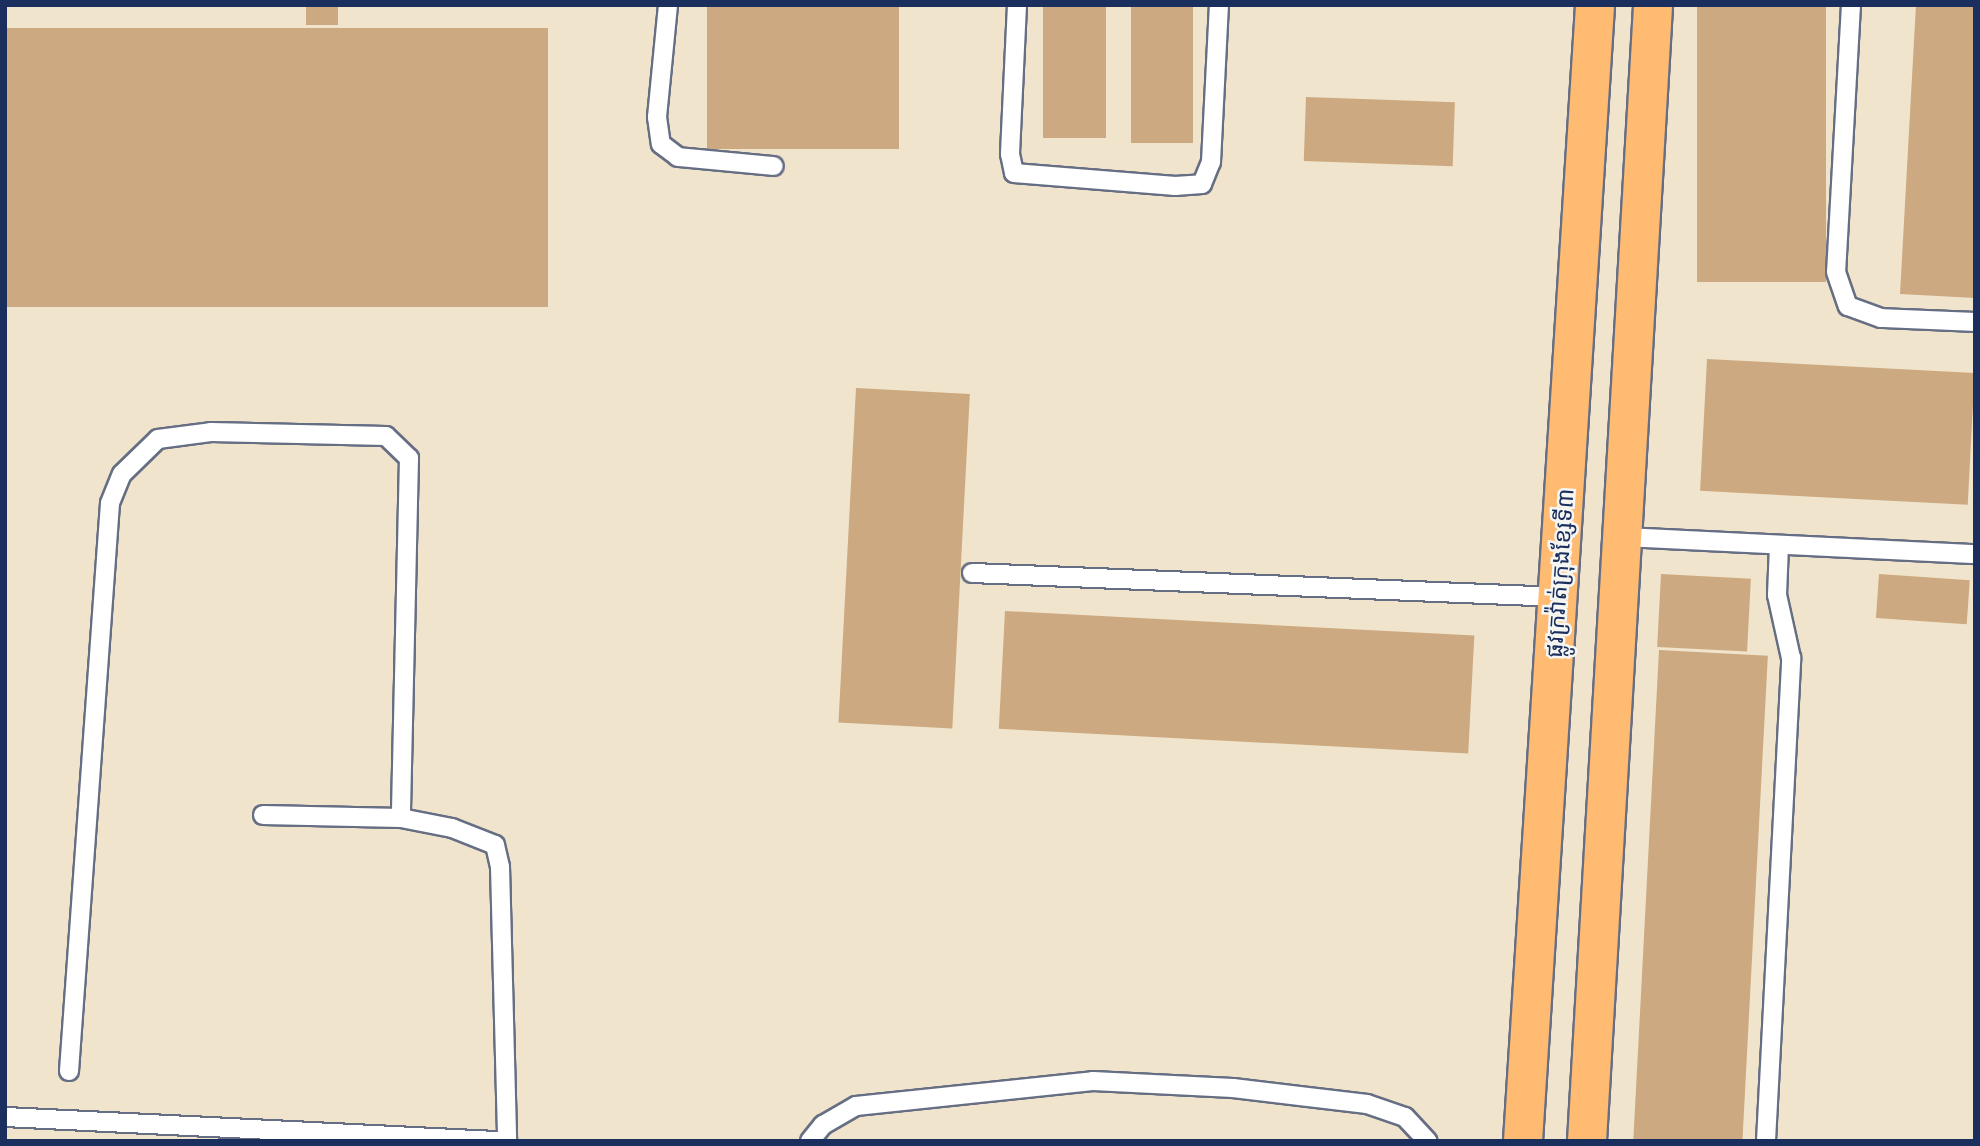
<!DOCTYPE html>
<html>
<head>
<meta charset="utf-8">
<style>
	body { margin:0 }
	#map { position:relative; width:1980px; height:1146px; overflow:hidden; background:#f1e4cc; font-family:"Libre Caslon Text","Noto Sans Khmer",serif }
	div>[style] { position:absolute }
	.building>* { inset:0; background:#cca980; transform-origin:0 0 }
	.roads { filter:drop-shadow(2px 0 #666e84) drop-shadow(-2px 0 #666e84) drop-shadow(0 2px #666e84) drop-shadow(0 -2px #666e84) }
	.lane>* { height:18px; margin:-9px; padding:0 9px; transform-origin:9px; border-radius:9px; background:#fff }
	.primary>* { height:38px; margin:-19px; padding:0 19px; transform-origin:19px; border-radius:19px; background:#febb71 }
	span { translate:-50% -50%; white-space:nowrap; text-align:center; line-height:1.15; -webkit-text-stroke:5px #f6f6f2; paint-order:stroke }
	.street-label { font-size:23px; color:#1b2f5e }
	.frame { position:absolute; inset:0; border:7px solid #1b2f5e; pointer-events:none }
</style>
</head>
<body>
<div id="map">
	<div class="building">
		<div style="left:306px;top:5px;width:32px;height:20px"></div>
		<div style="left:707px;top:5px;width:192px;height:144px"></div>
		<div style="left:1043px;top:5px;width:63px;height:133px"></div>
		<div style="left:1131px;top:5px;width:62px;height:138px"></div>
		<div style="left:1697px;top:5px;width:129px;height:277px"></div>
		<div style="clip-path:polygon(1916px 5px,1975px 5px,1975px 298px,1900px 294px)"></div>
		<div style="left:5px;top:28px;width:543px;height:279px"></div>
		<div style="left:1306px;top:97px;width:149px;height:64px;rotate:2deg"></div>
		<div style="left:1707px;top:359px;width:268px;height:132px;rotate:3deg"></div>
		<div style="left:856px;top:388px;width:114px;height:335px;rotate:3deg"></div>
		<div style="left:1661px;top:574px;width:90px;height:73px;rotate:3deg"></div>
		<div style="left:1879px;top:574px;width:91px;height:44px;rotate:4deg"></div>
		<div style="left:1005px;top:611px;width:470px;height:118px;rotate:3deg"></div>
		<div style="left:1659px;top:650px;width:109px;height:492px;rotate:3deg"></div>
	</div>
	<div class="roads">
		<div class="lane">
			<div style="left:668px;top:5px;width:113px;rotate:95.6deg"></div>
			<div style="left:657px;top:117px;width:27px;rotate:82deg"></div>
			<div style="left:661px;top:144px;width:21px;rotate:37deg"></div>
			<div style="left:678px;top:157px;width:96px;rotate:5.4deg"></div>
			<div style="left:1017px;top:5px;width:149px;rotate:92.7deg"></div>
			<div style="left:1010px;top:154px;width:19px;rotate:78deg"></div>
			<div style="left:1014px;top:173px;width:162px;rotate:4.6deg"></div>
			<div style="left:1175px;top:186px;width:27px;rotate:-4deg"></div>
			<div style="left:1202px;top:184px;width:24px;rotate:-68deg"></div>
			<div style="left:1211px;top:162px;width:157px;rotate:-87.1deg"></div>
			<div style="left:1851px;top:5px;width:267px;rotate:93.2deg"></div>
			<div style="left:1836px;top:272px;width:36px;rotate:71deg"></div>
			<div style="left:1848px;top:306px;width:35px;rotate:20deg"></div>
			<div style="left:1881px;top:318px;width:94px;rotate:2.4deg"></div>
			<div style="left:1623px;top:537px;width:352px;rotate:2.8deg"></div>
			<div style="left:972px;top:573px;width:587px;rotate:2.34deg"></div>
			<div style="left:263px;top:815px;width:138px;rotate:1.2deg"></div>
			<div style="left:401px;top:818px;width:52px;rotate:11.1deg"></div>
			<div style="left:452px;top:828px;width:46px;rotate:21.6deg"></div>
			<div style="left:495px;top:845px;width:23px;rotate:77deg"></div>
			<div style="left:500px;top:867px;width:274px;rotate:88.5deg"></div>
			<div style="left:69px;top:1071px;width:569px;rotate:-85.87deg"></div>
			<div style="left:110px;top:503px;width:31px;rotate:-68deg"></div>
			<div style="left:122px;top:474px;width:50px;rotate:-44.2deg"></div>
			<div style="left:158px;top:439px;width:53px;rotate:-7.5deg"></div>
			<div style="left:211px;top:432px;width:175px;rotate:1.3deg"></div>
			<div style="left:386px;top:436px;width:32px;rotate:44deg"></div>
			<div style="left:409px;top:458px;width:360px;rotate:91.3deg"></div>
			<div style="left:5px;top:1117px;width:497px;rotate:2.8deg"></div>
			<div style="left:810px;top:1141px;width:21px;rotate:-51deg"></div>
			<div style="left:823px;top:1125px;width:38px;rotate:-30deg"></div>
			<div style="left:856px;top:1106px;width:238px;rotate:-6deg"></div>
			<div style="left:1093px;top:1081px;width:140px;rotate:2.9deg"></div>
			<div style="left:1233px;top:1088px;width:135px;rotate:6.8deg"></div>
			<div style="left:1367px;top:1104px;width:40px;rotate:18.9deg"></div>
			<div style="left:1405px;top:1117px;width:33px;rotate:47deg"></div>
			<div style="left:1766px;top:1141px;width:484px;rotate:-87deg"></div>
			<div style="left:1791px;top:658px;width:65px;rotate:-102.5deg"></div>
			<div style="left:1777px;top:595px;width:49px;rotate:-87.7deg"></div>
		</div>
		<div class="primary">
			<div style="left:1523px;top:1141px;width:1138px;rotate:-86.37deg"></div>
			<div style="left:1587px;top:1141px;width:1138px;rotate:-86.67deg"></div>
		</div>
	</div>
	<div class="street-label">
		<span style="left:1560px;top:573px;rotate:-86deg">ផ្លូវក្រវ៉ាត់ក្រុងខ្សែទី៣</span>
	</div>
	<div class="frame"></div>
</div>
</body>
</html>
